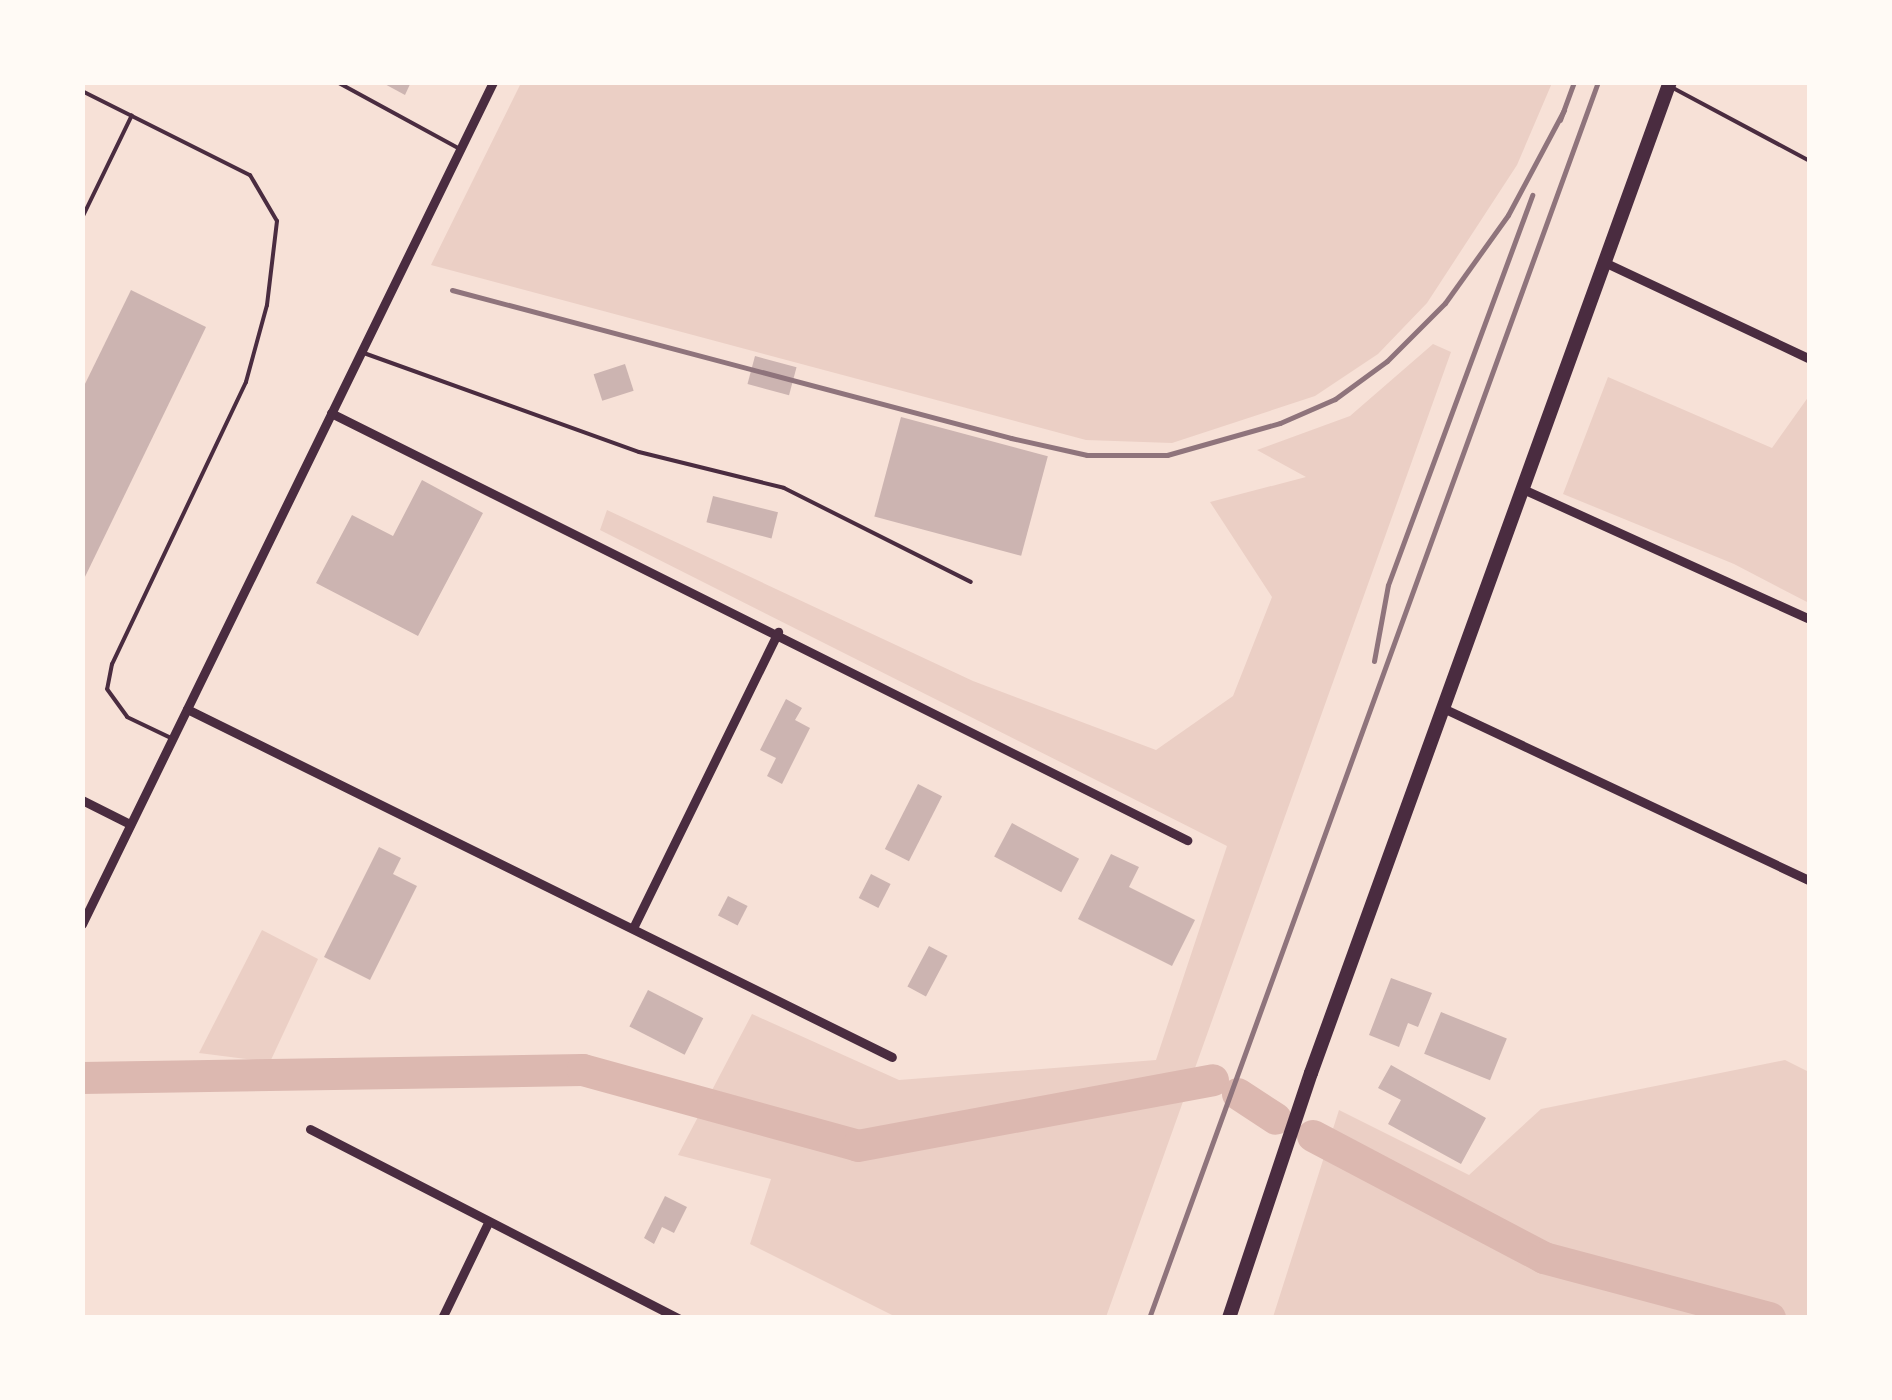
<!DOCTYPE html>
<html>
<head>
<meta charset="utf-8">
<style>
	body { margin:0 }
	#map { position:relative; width:1892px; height:1400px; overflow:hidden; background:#f7e1d7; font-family:"Archivo Narrow",sans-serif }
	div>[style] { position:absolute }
	.green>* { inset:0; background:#ebcfc5 }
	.river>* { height:32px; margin:-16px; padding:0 16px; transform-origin:16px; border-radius:16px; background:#dcb8b0 }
	.building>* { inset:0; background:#ccb4b1; transform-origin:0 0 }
	.service>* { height:4px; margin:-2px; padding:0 2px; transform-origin:2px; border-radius:2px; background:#4a2c40 }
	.minor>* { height:9px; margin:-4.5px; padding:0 4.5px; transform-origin:4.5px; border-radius:4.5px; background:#4a2c40 }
	.primary>* { height:14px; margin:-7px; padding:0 7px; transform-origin:7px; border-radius:7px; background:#4a2c40 }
	.rail>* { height:5px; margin:-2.5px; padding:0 2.5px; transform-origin:2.5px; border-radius:2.5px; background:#8f747c }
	span { translate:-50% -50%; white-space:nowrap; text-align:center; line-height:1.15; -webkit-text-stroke:8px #fffaf5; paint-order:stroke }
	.frame { position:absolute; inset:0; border:85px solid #fffaf5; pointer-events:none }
</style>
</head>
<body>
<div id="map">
	<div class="green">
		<div style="clip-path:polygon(521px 83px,521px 82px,1552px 83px,1517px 165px,1427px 303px,1378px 354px,1315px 396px,1172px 443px,1086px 440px,431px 265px)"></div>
		<div style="clip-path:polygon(1433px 344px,1451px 352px,1106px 1317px,896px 1317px,750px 1244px,771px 1179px,678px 1155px,752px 1014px,899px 1080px,1156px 1060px,1227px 846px,600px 530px,607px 510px,973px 681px,1156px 750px,1233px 696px,1272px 597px,1210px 502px,1306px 477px,1257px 450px,1350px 416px)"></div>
		<div style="clip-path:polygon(1608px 377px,1772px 448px,1809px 396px,1809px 603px,1734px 564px,1563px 494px)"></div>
		<div style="clip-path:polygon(262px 930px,318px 959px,270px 1062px,199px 1053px)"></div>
		<div style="clip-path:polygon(1785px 1060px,1809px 1072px,1809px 1317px,1273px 1317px,1339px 1110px,1469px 1175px,1541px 1109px)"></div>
	</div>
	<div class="river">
		<div style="left:82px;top:1078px;width:501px;rotate:-0.91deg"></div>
		<div style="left:583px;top:1070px;width:285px;rotate:15.4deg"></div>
		<div style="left:858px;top:1146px;width:361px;rotate:-10.5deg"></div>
		<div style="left:1238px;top:1094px;width:45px;rotate:33.3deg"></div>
		<div style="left:1313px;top:1136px;width:261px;rotate:27.8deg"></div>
		<div style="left:1544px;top:1258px;width:234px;rotate:14.9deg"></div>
	</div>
	<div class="building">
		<div style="clip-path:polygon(381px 82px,411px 82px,405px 95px)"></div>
		<div style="clip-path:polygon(131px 290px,206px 327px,82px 583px,82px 390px)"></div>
		<div style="left:755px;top:356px;width:43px;height:29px;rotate:15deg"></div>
		<div style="left:625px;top:364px;width:28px;height:33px;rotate:72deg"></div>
		<div style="left:901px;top:417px;width:152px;height:103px;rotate:15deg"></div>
		<div style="clip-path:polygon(422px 480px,483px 513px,418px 636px,316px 583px,352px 515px,393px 536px)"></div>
		<div style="left:713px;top:496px;width:67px;height:27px;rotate:14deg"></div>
		<div style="clip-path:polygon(786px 699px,802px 708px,795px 720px,810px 728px,782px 784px,767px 776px,776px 758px,760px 750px)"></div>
		<div style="left:918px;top:784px;width:27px;height:73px;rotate:27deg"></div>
		<div style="left:1012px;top:823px;width:76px;height:38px;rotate:28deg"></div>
		<div style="clip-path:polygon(379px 847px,401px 858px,393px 874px,417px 886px,370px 980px,324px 957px)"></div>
		<div style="clip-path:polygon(1111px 854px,1139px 867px,1129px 887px,1195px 920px,1172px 966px,1078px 919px)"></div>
		<div style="left:871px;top:874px;width:22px;height:27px;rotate:27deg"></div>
		<div style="left:728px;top:896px;width:22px;height:22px;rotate:27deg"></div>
		<div style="left:929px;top:946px;width:21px;height:46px;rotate:28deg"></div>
		<div style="clip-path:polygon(1391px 978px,1432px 993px,1418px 1027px,1408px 1023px,1399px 1047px,1369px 1035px)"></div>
		<div style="left:648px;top:990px;width:62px;height:41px;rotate:27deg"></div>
		<div style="left:1441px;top:1012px;width:71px;height:45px;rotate:22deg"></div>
		<div style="clip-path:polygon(1391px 1065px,1486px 1118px,1461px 1164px,1388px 1124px,1401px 1100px,1378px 1088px)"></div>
		<div style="clip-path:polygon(665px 1196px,687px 1207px,674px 1233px,662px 1227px,654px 1244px,644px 1238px)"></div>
	</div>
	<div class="service">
		<div style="left:337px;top:82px;width:140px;rotate:28.6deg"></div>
		<div style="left:1673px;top:88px;width:155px;rotate:28.1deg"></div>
		<div style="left:82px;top:91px;width:188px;rotate:26.6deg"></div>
		<div style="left:250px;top:175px;width:53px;rotate:59.6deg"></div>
		<div style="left:277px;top:221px;width:85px;rotate:96.8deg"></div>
		<div style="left:267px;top:305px;width:80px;rotate:105.3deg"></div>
		<div style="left:246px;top:382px;width:312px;rotate:115.4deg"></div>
		<div style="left:112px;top:664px;width:25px;rotate:101deg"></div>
		<div style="left:107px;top:689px;width:34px;rotate:54deg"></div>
		<div style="left:127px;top:717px;width:49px;rotate:25.5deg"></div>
		<div style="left:82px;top:218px;width:114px;rotate:-64.1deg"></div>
		<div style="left:361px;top:352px;width:295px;rotate:19.8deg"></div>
		<div style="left:639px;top:452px;width:149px;rotate:13.9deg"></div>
		<div style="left:784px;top:488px;width:209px;rotate:26.7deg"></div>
	</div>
	<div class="minor">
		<div style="left:1604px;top:262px;width:228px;rotate:25.2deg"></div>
		<div style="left:331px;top:413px;width:957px;rotate:26.51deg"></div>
		<div style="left:1523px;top:489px;width:315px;rotate:24.4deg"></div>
		<div style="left:1443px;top:708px;width:406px;rotate:25.2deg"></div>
		<div style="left:187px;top:709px;width:786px;rotate:26.27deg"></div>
		<div style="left:82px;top:800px;width:54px;rotate:26.6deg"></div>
		<div style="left:82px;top:924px;width:937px;rotate:-63.98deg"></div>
		<div style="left:633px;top:928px;width:330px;rotate:-63.9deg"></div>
		<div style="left:310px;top:1129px;width:414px;rotate:27.2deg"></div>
		<div style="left:442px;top:1318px;width:106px;rotate:-64.2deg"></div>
	</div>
	<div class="primary">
		<div style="left:1229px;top:1318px;width:258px;rotate:-71.5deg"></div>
		<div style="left:1311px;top:1073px;width:1054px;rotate:-70.09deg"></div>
	</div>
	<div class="rail">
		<div style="left:1560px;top:120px;width:40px;rotate:-69.8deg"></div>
		<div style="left:452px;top:290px;width:578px;rotate:14.83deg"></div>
		<div style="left:1011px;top:438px;width:78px;rotate:12.6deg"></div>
		<div style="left:1087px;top:455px;width:80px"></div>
		<div style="left:1167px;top:455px;width:117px;rotate:-15.8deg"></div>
		<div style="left:1280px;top:423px;width:60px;rotate:-23.6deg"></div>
		<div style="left:1335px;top:399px;width:64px;rotate:-36.2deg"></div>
		<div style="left:1387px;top:361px;width:82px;rotate:-45deg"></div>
		<div style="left:1445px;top:303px;width:108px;rotate:-54.4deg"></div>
		<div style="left:1508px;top:215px;width:119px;rotate:-61.9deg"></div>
		<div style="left:1374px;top:661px;width:77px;rotate:-79.6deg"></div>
		<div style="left:1388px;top:585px;width:416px;rotate:-69.7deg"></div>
		<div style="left:1149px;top:1318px;width:1315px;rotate:-70.04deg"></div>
	</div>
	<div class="frame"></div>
</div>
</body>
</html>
